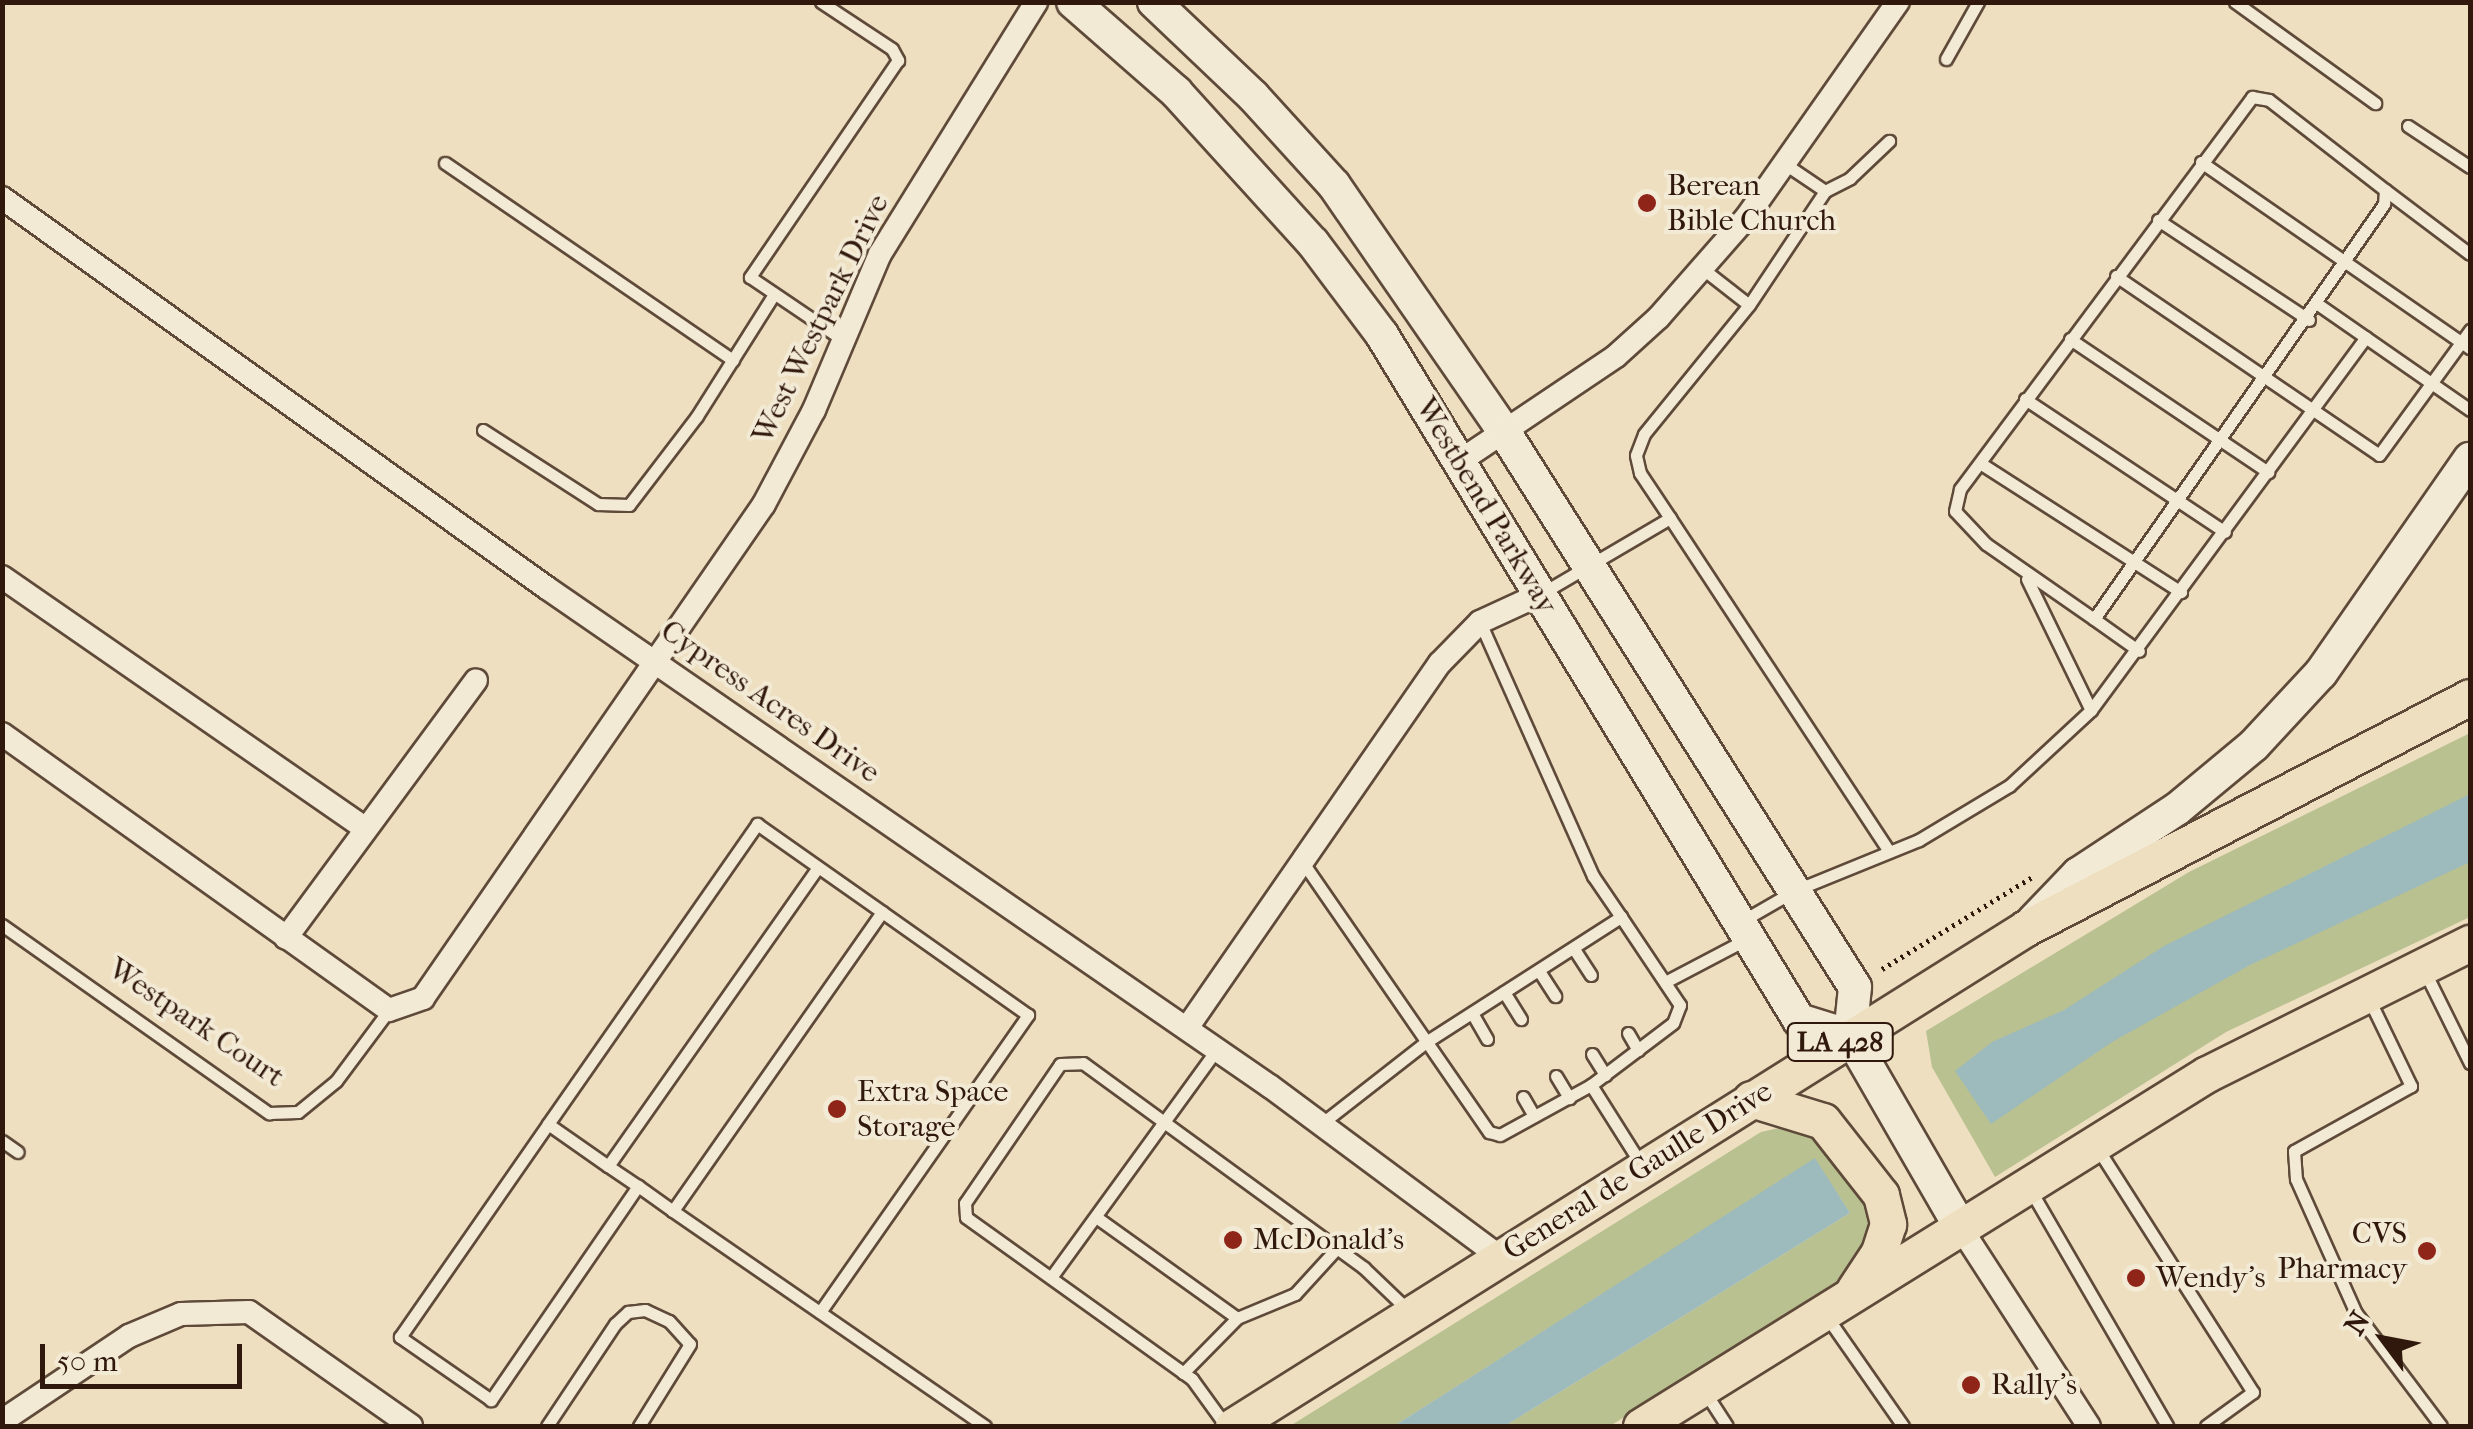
<!DOCTYPE html>
<html>
<head>
<meta charset="utf-8">
<style>
	body { margin:0 }
	#map { position:relative; width:2473px; height:1429px; overflow:hidden; background:#eddfbf; font-family:"IM FELL French Canon",serif }
	div>[style] { position:absolute }
	.green>* { inset:0; background:#b9c191 }
	.water>* { inset:0; background:#9dbabc }
	.path>* { height:5px; margin-top:-2.5px; transform-origin:0; background:repeating-linear-gradient(90deg,#30180d 0 2.5px,transparent 0 7.5px) }
	.roads { filter:drop-shadow(2px 0 #5f4a3a) drop-shadow(-2px 0 #5f4a3a) drop-shadow(0 2px #5f4a3a) drop-shadow(0 -2px #5f4a3a) }
	.lane>* { height:11px; margin:-5.5px; padding:0 5.5px; transform-origin:5.5px; border-radius:5.5px; background:#f3ead5 }
	.street>* { height:22px; margin:-11px; padding:0 11px; transform-origin:11px; border-radius:11px; background:#f3ead5 }
	.secondary>* { height:32px; margin:-16px; padding:0 16px; transform-origin:16px; border-radius:16px; background:#f3ead5 }
	.primary>* { height:35px; margin:-17.5px; padding:0 17.5px; transform-origin:17.5px; border-radius:17.5px; background:#eddfbf }
	.dots>* { width:28px; height:28px; translate:-50% -50%; box-sizing:border-box; border:5px solid #f3ead5; border-radius:50% }
	span { translate:-50% -50%; white-space:nowrap; text-align:center; line-height:1.15; -webkit-text-stroke:8px #f3ead5; paint-order:stroke }
	.shield-label span { padding:2px 8px; background:#f3ead5; border:2px solid; border-radius:8px; -webkit-text-stroke-width:0 }
	.shield-label { font-size:28px; color:#30180d; font-weight:700 }
	.poi-label { font-size:30px; color:#30180d }
	.left { translate:0 -50%; text-align:left }
	.right { translate:-100% -50%; text-align:right }
	.street-label { font-size:30px; color:#30180d }
	.frame { position:absolute; inset:0; border:5px solid #30180d; pointer-events:none }
	.north { position:absolute; left:2333px; top:1289px; width:100px; height:100px; -webkit-text-stroke:8px #f3ead5; paint-order:stroke; rotate:302deg; font-size:28px; font-weight:700; line-height:40px; text-align:center; color:#30180d }
	.north::after { content:''; display:block; margin:auto; width:35px; height:45px; background:#30180d; clip-path:polygon(50% 0,100% 100%,50% 72%,0 100%) }
	.scale { position:absolute; left:40px; top:1344px; width:202px; height:45px; box-sizing:border-box; border:5px solid #30180d; border-top:0; padding-left:12px; font-size:30px; line-height:35px; white-space:nowrap; color:#30180d; -webkit-text-stroke:8px #f3ead5; paint-order:stroke }
</style>
</head>
<body>
<div id="map">
	<div class="green">
		<div style="clip-path:polygon(2470px 733px,2470px 917px,2226px 1032px,1995px 1177px,1932px 1067px,1926px 1031px,2189px 872px)"></div>
		<div style="clip-path:polygon(1796px 1124px,1826px 1143px,1872px 1213px,1868px 1246px,1847px 1277px,1610px 1426px,1505px 1426px,1850px 1213px,1815px 1159px,1394px 1426px,1290px 1426px,1761px 1132px)"></div>
	</div>
	<div class="water">
		<div style="clip-path:polygon(2470px 794px,2470px 862px,2250px 965px,2112px 1042px,1991px 1124px,1955px 1071px,1992px 1042px,2064px 1010px,2164px 946px)"></div>
		<div style="clip-path:polygon(1815px 1158px,1850px 1213px,1505px 1426px,1394px 1426px)"></div>
	</div>
	<div class="path">
		<div style="left:1882px;top:969px;width:176px;rotate:-31.5deg"></div>
	</div>
	<div class="roads">
		<div class="lane">
			<div style="left:821px;top:2px;width:85px;rotate:33.5deg"></div>
			<div style="left:892px;top:49px;width:13px;rotate:61deg"></div>
			<div style="left:898px;top:60px;width:263px;rotate:124.3deg"></div>
			<div style="left:750px;top:277px;width:112px;rotate:34.1deg"></div>
			<div style="left:2235px;top:2px;width:173px;rotate:35.8deg"></div>
			<div style="left:1946px;top:59px;width:65px;rotate:-60.7deg"></div>
			<div style="left:2252px;top:97px;width:17px;rotate:10deg"></div>
			<div style="left:2269px;top:100px;width:147px;rotate:37.8deg"></div>
			<div style="left:2385px;top:190px;width:14px;rotate:94deg"></div>
			<div style="left:2384px;top:204px;width:506px;rotate:124.95deg"></div>
			<div style="left:2094px;top:619px;width:131px;rotate:-145.2deg"></div>
			<div style="left:1986px;top:544px;width:45px;rotate:-133.2deg"></div>
			<div style="left:1955px;top:511px;width:23px;rotate:-77deg"></div>
			<div style="left:1960px;top:489px;width:489px;rotate:-53.3deg"></div>
			<div style="left:2408px;top:126px;width:74px;rotate:33.5deg"></div>
			<div style="left:2201px;top:162px;width:327px;rotate:34.7deg"></div>
			<div style="left:445px;top:163px;width:349px;rotate:34.4deg"></div>
			<div style="left:2385px;top:190px;width:106px;rotate:37deg"></div>
			<div style="left:1825px;top:191px;width:28px;rotate:-27deg"></div>
			<div style="left:1850px;top:178px;width:54px;rotate:-43.5deg"></div>
			<div style="left:2158px;top:220px;width:181px;rotate:33.5deg"></div>
			<div style="left:1703px;top:269px;width:58px;rotate:38deg"></div>
			<div style="left:2116px;top:276px;width:318px;rotate:34.2deg"></div>
			<div style="left:2379px;top:455px;width:155px;rotate:-53.9deg"></div>
			<div style="left:2319px;top:305px;width:184px;rotate:34.8deg"></div>
			<div style="left:2070px;top:339px;width:239px;rotate:33.9deg"></div>
			<div style="left:2025px;top:399px;width:240px;rotate:33.6deg"></div>
			<div style="left:483px;top:430px;width:137px;rotate:32.8deg"></div>
			<div style="left:598px;top:504px;width:31px;rotate:2deg"></div>
			<div style="left:629px;top:505px;width:112px;rotate:-52.6deg"></div>
			<div style="left:697px;top:416px;width:144px;rotate:-57.7deg"></div>
			<div style="left:1980px;top:463px;width:239px;rotate:32.7deg"></div>
			<div style="left:1670px;top:518px;width:54px;rotate:-123.7deg"></div>
			<div style="left:1640px;top:473px;width:18px;rotate:-103deg"></div>
			<div style="left:1636px;top:455px;width:22px;rotate:-69deg"></div>
			<div style="left:1644px;top:434px;width:166px;rotate:-50.9deg"></div>
			<div style="left:1749px;top:305px;width:137px;rotate:-56.3deg"></div>
			<div style="left:1825px;top:191px;width:48px;rotate:-146deg"></div>
			<div style="left:2027px;top:579px;width:146px;rotate:64deg"></div>
			<div style="left:1544px;top:592px;width:146px;rotate:-30.4deg"></div>
			<div style="left:1670px;top:518px;width:399px;rotate:56.7deg"></div>
			<div style="left:2094px;top:619px;width:55px;rotate:35.4deg"></div>
			<div style="left:1304px;top:864px;width:326px;rotate:55.4deg"></div>
			<div style="left:1489px;top:1132px;width:11px;rotate:15deg"></div>
			<div style="left:1500px;top:1135px;width:104px;rotate:-28.8deg"></div>
			<div style="left:1621px;top:917px;width:106px;rotate:56.2deg"></div>
			<div style="left:1680px;top:1005px;width:19px;rotate:111deg"></div>
			<div style="left:1673px;top:1023px;width:103px;rotate:142.9deg"></div>
			<div style="left:1591px;top:1085px;width:93px;rotate:57.7deg"></div>
			<div style="left:1742px;top:921px;width:62px;rotate:-29.9deg"></div>
			<div style="left:1796px;top:890px;width:133px;rotate:-22.1deg"></div>
			<div style="left:1919px;top:840px;width:105px;rotate:-31deg"></div>
			<div style="left:2009px;top:786px;width:112px;rotate:-42.8deg"></div>
			<div style="left:2091px;top:710px;width:463px;rotate:-53.6deg"></div>
			<div style="left:2px;top:925px;width:327px;rotate:35.2deg"></div>
			<div style="left:269px;top:1113px;width:29px;rotate:-2deg"></div>
			<div style="left:298px;top:1112px;width:49px;rotate:-39.2deg"></div>
			<div style="left:336px;top:1081px;width:89px;rotate:-53.3deg"></div>
			<div style="left:1574px;top:949px;width:31px;rotate:57deg"></div>
			<div style="left:2423px;top:968px;width:106px;rotate:63.7deg"></div>
			<div style="left:1539px;top:971px;width:30px;rotate:57deg"></div>
			<div style="left:1665px;top:982px;width:90px;rotate:-27.7deg"></div>
			<div style="left:1504px;top:992px;width:32px;rotate:58deg"></div>
			<div style="left:2368px;top:997px;width:99px;rotate:64.2deg"></div>
			<div style="left:2411px;top:1086px;width:134px;rotate:150.9deg"></div>
			<div style="left:2294px;top:1151px;width:28px;rotate:86deg"></div>
			<div style="left:2296px;top:1179px;width:147px;rotate:65.9deg"></div>
			<div style="left:2356px;top:1313px;width:141px;rotate:53deg"></div>
			<div style="left:1472px;top:1013px;width:30px;rotate:60deg"></div>
			<div style="left:1628px;top:1033px;width:20px;rotate:60deg"></div>
			<div style="left:1592px;top:1054px;width:25px;rotate:58deg"></div>
			<div style="left:1556px;top:1076px;width:26px;rotate:59deg"></div>
			<div style="left:1523px;top:1097px;width:22px;rotate:60deg"></div>
			<div style="left:548px;top:1124px;width:366px;rotate:-55.1deg"></div>
			<div style="left:757px;top:824px;width:153px;rotate:35.1deg"></div>
			<div style="left:882px;top:912px;width:365px;rotate:125deg"></div>
			<div style="left:1321px;top:1124px;width:133px;rotate:-38deg"></div>
			<div style="left:1426px;top:1042px;width:232px;rotate:-32.7deg"></div>
			<div style="left:1621px;top:917px;width:50px;rotate:-124.3deg"></div>
			<div style="left:1593px;top:876px;width:278px;rotate:-114deg"></div>
			<div style="left:2px;top:1141px;width:19px;rotate:35deg"></div>
			<div style="left:2096px;top:1146px;width:292px;rotate:57.5deg"></div>
			<div style="left:2253px;top:1392px;width:58px;rotate:144.1deg"></div>
			<div style="left:608px;top:1166px;width:365px;rotate:-54.9deg"></div>
			<div style="left:638px;top:1186px;width:260px;rotate:124.5deg"></div>
			<div style="left:491px;top:1400px;width:111px;rotate:-145.3deg"></div>
			<div style="left:400px;top:1337px;width:259px;rotate:-55.2deg"></div>
			<div style="left:548px;top:1124px;width:73px;rotate:35deg"></div>
			<div style="left:608px;top:1166px;width:36px;rotate:34deg"></div>
			<div style="left:638px;top:1186px;width:43px;rotate:35.5deg"></div>
			<div style="left:673px;top:1211px;width:379px;rotate:34.6deg"></div>
			<div style="left:2031px;top:1191px;width:272px;rotate:59.9deg"></div>
			<div style="left:1096px;top:1217px;width:173px;rotate:35.6deg"></div>
			<div style="left:1052px;top:1276px;width:281px;rotate:-54deg"></div>
			<div style="left:820px;top:1312px;width:363px;rotate:-55deg"></div>
			<div style="left:1028px;top:1015px;width:179px;rotate:-144.8deg"></div>
			<div style="left:1827px;top:1317px;width:133px;rotate:55.1deg"></div>
			<div style="left:1183px;top:1373px;width:77px;rotate:-45.5deg"></div>
			<div style="left:1237px;top:1318px;width:63px;rotate:-22.5deg"></div>
			<div style="left:1295px;top:1294px;width:62px;rotate:-47.6deg"></div>
			<div style="left:1705px;top:1392px;width:40px;rotate:57.1deg"></div>
			<div style="left:547px;top:1426px;width:123px;rotate:-56.3deg"></div>
			<div style="left:615px;top:1324px;width:18px;rotate:-43deg"></div>
			<div style="left:628px;top:1312px;width:17px;rotate:-7deg"></div>
			<div style="left:645px;top:1310px;width:26px;rotate:25deg"></div>
			<div style="left:669px;top:1321px;width:31px;rotate:48deg"></div>
			<div style="left:690px;top:1344px;width:97px;rotate:121.9deg"></div>
			<div style="left:1226px;top:1426px;width:58px;rotate:-125.9deg"></div>
			<div style="left:1192px;top:1379px;width:278px;rotate:-144.4deg"></div>
			<div style="left:966px;top:1217px;width:14px;rotate:-94deg"></div>
			<div style="left:965px;top:1203px;width:168px;rotate:-55.6deg"></div>
			<div style="left:1060px;top:1064px;width:23px;rotate:-2deg"></div>
			<div style="left:1083px;top:1063px;width:348px;rotate:36.1deg"></div>
			<div style="left:1364px;top:1268px;width:61px;rotate:43.7deg"></div>
		</div>
		<div class="street">
			<div style="left:2px;top:198px;width:670px;rotate:35.59deg"></div>
			<div style="left:547px;top:588px;width:879px;rotate:34.58deg"></div>
			<div style="left:1271px;top:1087px;width:287px;rotate:36.6deg"></div>
			<div style="left:1460px;top:461px;width:188px;rotate:-33.9deg"></div>
			<div style="left:1616px;top:356px;width:58px;rotate:-42.2deg"></div>
			<div style="left:1659px;top:317px;width:132px;rotate:-48.7deg"></div>
			<div style="left:1746px;top:218px;width:264px;rotate:-54.9deg"></div>
			<div style="left:2px;top:577px;width:439px;rotate:34.7deg"></div>
			<div style="left:2px;top:734px;width:475px;rotate:35.5deg"></div>
			<div style="left:389px;top:1010px;width:36px;rotate:-19deg"></div>
			<div style="left:423px;top:998px;width:600px;rotate:-55.38deg"></div>
			<div style="left:764px;top:504px;width:106px;rotate:-62deg"></div>
			<div style="left:814px;top:410px;width:169px;rotate:-67.1deg"></div>
			<div style="left:880px;top:254px;width:296px;rotate:-58.2deg"></div>
			<div style="left:286px;top:938px;width:320px;rotate:-53.6deg"></div>
			<div style="left:1187px;top:1028px;width:444px;rotate:-55.3deg"></div>
			<div style="left:1440px;top:663px;width:57px;rotate:-45.7deg"></div>
			<div style="left:1480px;top:622px;width:67px;rotate:-24.7deg"></div>
			<div style="left:1962px;top:1230px;width:234px;rotate:57.1deg"></div>
			<div style="left:2px;top:1421px;width:153px;rotate:-33.8deg"></div>
			<div style="left:129px;top:1336px;width:56px;rotate:-22.9deg"></div>
			<div style="left:181px;top:1314px;width:68px;rotate:-1.7deg"></div>
			<div style="left:249px;top:1312px;width:198px;rotate:35.1deg"></div>
		</div>
		<div class="secondary">
			<div style="left:1073px;top:2px;width:137px;rotate:41.1deg"></div>
			<div style="left:1176px;top:92px;width:204px;rotate:47.8deg"></div>
			<div style="left:1313px;top:243px;width:115px;rotate:53.1deg"></div>
			<div style="left:1382px;top:335px;width:802px;rotate:58.67deg"></div>
			<div style="left:1799px;top:1020px;width:53px;rotate:17.4deg"></div>
			<div style="left:1154px;top:2px;width:137px;rotate:43.5deg"></div>
			<div style="left:1253px;top:96px;width:120px;rotate:47.7deg"></div>
			<div style="left:1334px;top:185px;width:301px;rotate:55.4deg"></div>
			<div style="left:1505px;top:433px;width:655px;rotate:57.72deg"></div>
			<div style="left:1855px;top:987px;width:49px;rotate:95.8deg"></div>
			<div style="left:1850px;top:1036px;width:224px;rotate:60deg"></div>
			<div style="left:2033px;top:921px;width:65px;rotate:-46.2deg"></div>
			<div style="left:2078px;top:874px;width:118px;rotate:-33.3deg"></div>
			<div style="left:2177px;top:809px;width:100px;rotate:-39.7deg"></div>
			<div style="left:2254px;top:745px;width:98px;rotate:-47.1deg"></div>
			<div style="left:2321px;top:673px;width:261px;rotate:-55.2deg"></div>
		</div>
		<div class="primary">
			<div style="left:1751px;top:1099px;width:75px;rotate:17deg"></div>
			<div style="left:1823px;top:1121px;width:94px;rotate:51.9deg"></div>
			<div style="left:1881px;top:1195px;width:30px;rotate:76deg"></div>
			<div style="left:1888px;top:1224px;width:29px;rotate:108deg"></div>
			<div style="left:1879px;top:1252px;width:45px;rotate:123.3deg"></div>
			<div style="left:1233px;top:1426px;width:936px;rotate:-32.13deg"></div>
			<div style="left:2026px;top:928px;width:500px;rotate:-27.49deg"></div>
			<div style="left:1641px;top:1426px;width:667px;rotate:-31.88deg"></div>
			<div style="left:2207px;top:1074px;width:294px;rotate:-26.5deg"></div>
		</div>
	</div>
	<div class="dots">
		<div style="left:1647px;top:203px;background:#8f2418"></div>
		<div style="left:837px;top:1109px;background:#8f2418"></div>
		<div style="left:1233px;top:1240px;background:#8f2418"></div>
		<div style="left:2427px;top:1251px;background:#8f2418"></div>
		<div style="left:2136px;top:1278px;background:#8f2418"></div>
		<div style="left:1971px;top:1385px;background:#8f2418"></div>
	</div>
	<div class="shield-label">
		<span style="left:1840px;top:1042px">LA 428</span>
	</div>
	<div class="poi-label">
		<span class="left" style="left:1667px;top:203px">Berean<br>Bible Church</span>
		<span class="left" style="left:857px;top:1109px">Extra Space<br>Storage</span>
		<span class="right" style="left:2407px;top:1251px">CVS<br>Pharmacy</span>
		<span class="left" style="left:1253px;top:1240px">McDonald's</span>
		<span class="left" style="left:2156px;top:1278px">Wendy's</span>
		<span class="left" style="left:1991px;top:1385px">Rally's</span>
	</div>
	<div class="street-label">
		<span style="left:821px;top:319px;rotate:-64deg">West Westpark Drive</span>
		<span style="left:1486px;top:506px;rotate:59deg">Westbend Parkway</span>
		<span style="left:770px;top:702px;rotate:35deg">Cypress Acres Drive</span>
		<span style="left:196px;top:1023px;rotate:34deg">Westpark Court</span>
		<span style="left:1638px;top:1171px;rotate:-32deg">General de Gaulle Drive</span>
	</div>
	<div class="frame"></div>
	<div class="north">N</div>
	<div class="scale">50 m</div>
</div>
</body>
</html>
